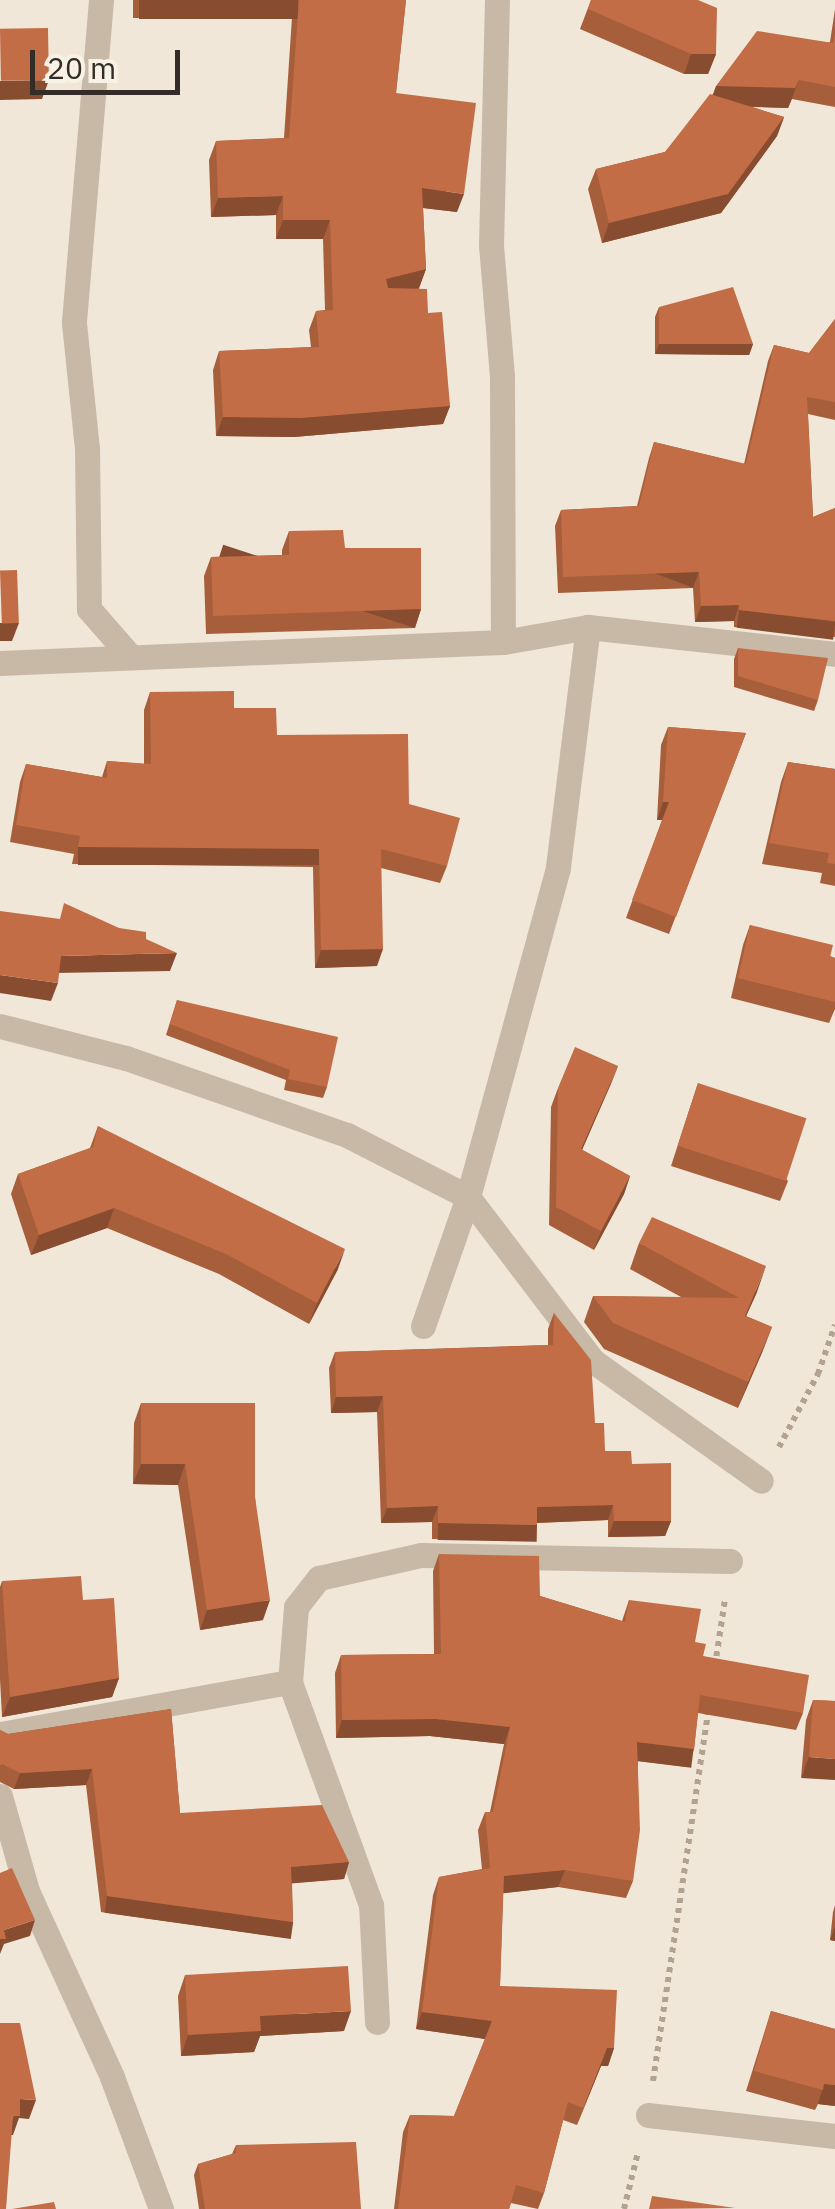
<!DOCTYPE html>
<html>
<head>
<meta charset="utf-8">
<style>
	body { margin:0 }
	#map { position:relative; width:835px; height:2209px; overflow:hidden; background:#f0e7d9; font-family:"IBM Plex Sans",sans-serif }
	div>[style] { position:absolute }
	.path>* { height:6px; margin-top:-3px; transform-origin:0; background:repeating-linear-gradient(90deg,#b4a290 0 5px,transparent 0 10px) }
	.minor>* { height:25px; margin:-12.5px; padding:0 12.5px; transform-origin:12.5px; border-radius:12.5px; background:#c8b8a6 }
	.wall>* { inset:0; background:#a75e3b }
	.shaded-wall>* { inset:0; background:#884c30; transform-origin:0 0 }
	.building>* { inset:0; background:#c26d45; transform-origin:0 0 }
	span { translate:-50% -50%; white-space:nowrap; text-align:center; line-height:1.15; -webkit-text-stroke:8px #f8f1e5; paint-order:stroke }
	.scale { position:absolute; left:30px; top:50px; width:150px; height:45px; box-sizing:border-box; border:5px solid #342c26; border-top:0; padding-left:12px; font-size:30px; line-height:35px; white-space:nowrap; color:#342c26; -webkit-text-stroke:8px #f8f1e5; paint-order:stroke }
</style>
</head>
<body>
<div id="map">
	<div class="path">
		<div style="left:779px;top:1447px;width:83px;rotate:-61.9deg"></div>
		<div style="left:818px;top:1374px;width:52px;rotate:-70.9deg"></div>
		<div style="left:715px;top:1666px;width:68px;rotate:-81.5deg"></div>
		<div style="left:653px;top:2081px;width:377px;rotate:-81.5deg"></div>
		<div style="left:624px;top:2209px;width:59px;rotate:-76.2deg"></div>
	</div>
	<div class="minor">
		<div style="left:101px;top:0;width:324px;rotate:94.8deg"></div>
		<div style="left:74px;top:323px;width:126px;rotate:84.1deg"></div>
		<div style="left:87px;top:448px;width:161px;rotate:89.3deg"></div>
		<div style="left:89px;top:609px;width:62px;rotate:48.9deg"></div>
		<div style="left:497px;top:0;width:245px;rotate:91.4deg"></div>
		<div style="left:491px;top:245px;width:132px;rotate:85.2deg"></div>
		<div style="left:502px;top:377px;width:265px;rotate:89.8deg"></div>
		<div style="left:0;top:663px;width:503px;rotate:-2.39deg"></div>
		<div style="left:503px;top:642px;width:86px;rotate:-10deg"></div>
		<div style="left:588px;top:627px;width:248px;rotate:6.2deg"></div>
		<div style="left:0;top:1026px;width:130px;rotate:14.3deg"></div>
		<div style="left:126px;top:1058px;width:234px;rotate:19.2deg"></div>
		<div style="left:347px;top:1135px;width:136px;rotate:27.1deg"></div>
		<div style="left:468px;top:1197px;width:206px;rotate:52.7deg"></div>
		<div style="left:593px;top:1361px;width:206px;rotate:35.5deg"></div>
		<div style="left:423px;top:1326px;width:137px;rotate:-70.8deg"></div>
		<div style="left:468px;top:1197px;width:342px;rotate:-74.7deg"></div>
		<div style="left:558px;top:867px;width:242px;rotate:-82.9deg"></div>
		<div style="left:0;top:1734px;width:295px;rotate:-10.2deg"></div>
		<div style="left:0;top:1796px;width:99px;rotate:74.1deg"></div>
		<div style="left:27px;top:1891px;width:205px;rotate:65.4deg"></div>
		<div style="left:112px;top:2077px;width:141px;rotate:69.6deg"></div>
		<div style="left:377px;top:2022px;width:117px;rotate:-92.9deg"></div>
		<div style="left:371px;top:1905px;width:237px;rotate:-110deg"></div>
		<div style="left:290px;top:1682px;width:75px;rotate:-85.4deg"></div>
		<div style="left:296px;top:1607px;width:37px;rotate:-52deg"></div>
		<div style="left:319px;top:1578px;width:105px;rotate:-12.7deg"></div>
		<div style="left:421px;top:1555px;width:309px;rotate:1.1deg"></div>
		<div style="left:648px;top:2115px;width:188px;rotate:6.4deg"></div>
	</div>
	<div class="wall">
		<div style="clip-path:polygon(133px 0,406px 0,396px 93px,457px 212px,423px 208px,426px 269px,419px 288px,428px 313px,450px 406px,443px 424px,294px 437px,216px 436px,213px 370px,219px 351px,311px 347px,309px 330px,316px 311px,325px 310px,323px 239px,276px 239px,276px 215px,211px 217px,209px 160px,216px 141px,284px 138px,292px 17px,133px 18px)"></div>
		<div style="clip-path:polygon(591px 0,716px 54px,708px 74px,684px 74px,580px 29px)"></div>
		<div style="clip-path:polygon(835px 9px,835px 107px,792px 99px,788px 108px,752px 107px,784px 117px,777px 136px,721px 213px,602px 243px,588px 189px,596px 169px,665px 152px,713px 94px,830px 42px)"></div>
		<div style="clip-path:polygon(659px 307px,753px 344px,749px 355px,655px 354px,655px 317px)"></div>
		<div style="clip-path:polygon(835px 319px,835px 420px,808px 414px,813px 517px,835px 508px,835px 637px,734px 627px,734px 621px,695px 622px,693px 588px,558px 593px,555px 526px,561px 510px,637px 506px,649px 458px,654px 442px,744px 464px,768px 361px,774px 345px,809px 353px)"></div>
		<div style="clip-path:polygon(289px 531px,345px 548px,421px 609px,415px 628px,206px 634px,204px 576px,211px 557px,282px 555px,282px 550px)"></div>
		<div style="clip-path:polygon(738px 648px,818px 700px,814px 711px,734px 687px,734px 659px)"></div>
		<div style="clip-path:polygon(150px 692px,234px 708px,277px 735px,409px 804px,447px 866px,440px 883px,381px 868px,377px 966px,315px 968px,313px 867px,72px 864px,74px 854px,10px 842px,20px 782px,26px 764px,102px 777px,107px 761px,144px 764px,144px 710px)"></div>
		<div style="clip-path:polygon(668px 727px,746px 733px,669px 934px,626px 918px,662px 820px,657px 820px,661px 745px)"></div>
		<div style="clip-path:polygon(788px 762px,835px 769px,835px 886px,820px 883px,822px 873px,762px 864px,781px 782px)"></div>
		<div style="clip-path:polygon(750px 925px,835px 958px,835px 1009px,829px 1023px,731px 998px,743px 945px)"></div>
		<div style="clip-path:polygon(177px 1000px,327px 1087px,323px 1098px,284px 1090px,286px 1080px,166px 1035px)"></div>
		<div style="clip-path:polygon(618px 1066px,582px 1150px,630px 1176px,624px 1194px,594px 1250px,549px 1225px,551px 1107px,558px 1088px)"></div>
		<div style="clip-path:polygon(698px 1083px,788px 1181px,780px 1201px,671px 1166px)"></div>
		<div style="clip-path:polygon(98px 1126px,338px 1269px,309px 1324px,219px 1274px,107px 1228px,31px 1255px,11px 1194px,18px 1174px,90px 1148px)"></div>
		<div style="clip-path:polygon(639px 1243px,757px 1292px,746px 1316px,772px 1327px,738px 1408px,604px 1349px,584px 1322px,593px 1296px,681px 1297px,630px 1269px)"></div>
		<div style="clip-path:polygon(554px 1313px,605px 1451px,632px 1464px,671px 1521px,665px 1536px,608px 1537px,608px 1520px,537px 1523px,532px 1541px,432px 1539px,432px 1522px,381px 1523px,377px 1412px,331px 1413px,329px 1368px,335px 1352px,548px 1345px,548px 1329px)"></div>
		<div style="clip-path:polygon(141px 1403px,255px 1497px,263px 1620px,200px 1630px,178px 1485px,133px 1484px,134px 1423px)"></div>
		<div style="clip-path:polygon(439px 1554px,540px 1596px,622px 1621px,629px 1600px,695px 1642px,703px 1656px,803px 1713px,796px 1730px,698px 1713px,694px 1749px,688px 1767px,638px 1761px,633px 1881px,626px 1898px,558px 1887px,503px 1893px,500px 1986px,614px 2048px,608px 2066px,601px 2066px,577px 2125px,563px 2120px,544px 2193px,538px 2209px,511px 2203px,509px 2209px,394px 2209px,403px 2132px,410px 2115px,454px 2116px,485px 2039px,416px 2029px,433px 1895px,439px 1877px,482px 1869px,478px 1830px,485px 1812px,490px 1812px,504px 1744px,430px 1736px,336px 1738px,335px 1673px,341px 1655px,434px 1654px,433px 1571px)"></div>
		<div style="clip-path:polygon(2px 1581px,119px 1678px,112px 1697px,2px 1717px,0 1679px,0 1587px)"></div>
		<div style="clip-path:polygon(813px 1700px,835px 1701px,801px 1778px,806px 1720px)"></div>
		<div style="clip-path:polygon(171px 1709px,180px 1813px,349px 1862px,344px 1879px,292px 1883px,293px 1922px,287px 1938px,101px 1912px,86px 1785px,14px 1789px,0 1782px,0 1730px,8px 1734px)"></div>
		<div style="clip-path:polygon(835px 1905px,835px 1941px,830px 1940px,833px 1912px)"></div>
		<div style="clip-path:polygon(185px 1975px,344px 2031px,260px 2036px,254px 2052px,181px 2056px,178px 1996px)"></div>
		<div style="clip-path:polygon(771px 2011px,835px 2029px,835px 2106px,818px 2104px,815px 2110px,746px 2091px)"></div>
		<div style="clip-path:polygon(236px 2145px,361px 2209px,199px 2209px,194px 2175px,198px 2164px,232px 2154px)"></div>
	</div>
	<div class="shaded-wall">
		<div style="left:139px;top:0;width:159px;height:19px"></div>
		<div style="clip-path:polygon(691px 54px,716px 54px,708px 74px,684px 74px)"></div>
		<div style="clip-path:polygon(49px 80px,42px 99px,0 100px,0 81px)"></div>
		<div style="clip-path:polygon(799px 80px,788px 108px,709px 105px,716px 86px)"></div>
		<div style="clip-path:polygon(784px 117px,777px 136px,721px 213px,602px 243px,609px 223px)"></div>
		<div style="clip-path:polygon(422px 188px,464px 194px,457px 212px,415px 207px)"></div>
		<div style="clip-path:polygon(283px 196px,276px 215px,211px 217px,218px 198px)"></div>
		<div style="clip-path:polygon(283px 220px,330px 220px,323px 239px,276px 239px)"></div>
		<div style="clip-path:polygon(426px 269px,419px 288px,380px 298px,386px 279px)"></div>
		<div style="clip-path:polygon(659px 344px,753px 344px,749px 355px,655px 354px)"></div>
		<div style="clip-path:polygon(450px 406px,443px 424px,294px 437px,216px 436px,223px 417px)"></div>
		<div style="left:699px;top:572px;width:17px;height:136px;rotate:111deg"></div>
		<div style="clip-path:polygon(739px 605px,734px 621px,695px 622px,701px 606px)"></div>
		<div style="left:421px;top:609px;width:20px;height:208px;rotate:108deg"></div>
		<div style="left:739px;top:610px;width:97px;height:18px;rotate:7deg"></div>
		<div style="clip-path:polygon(0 623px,19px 623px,12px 641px,0 641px)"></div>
		<div style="clip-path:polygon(663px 802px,669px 802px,662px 820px,657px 820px)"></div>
		<div style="left:78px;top:847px;width:241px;height:18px"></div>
		<div style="clip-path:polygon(383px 949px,377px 966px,315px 968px,321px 950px)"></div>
		<div style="clip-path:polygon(177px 953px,170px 971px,54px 973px,61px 956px)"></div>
		<div style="clip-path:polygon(0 975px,58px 983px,51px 1001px,0 993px)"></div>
		<div style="clip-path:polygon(618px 1066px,611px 1084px,574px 1168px,581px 1149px)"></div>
		<div style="clip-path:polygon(630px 1176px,624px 1194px,594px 1250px,601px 1231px)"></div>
		<div style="clip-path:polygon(114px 1208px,107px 1228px,31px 1255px,39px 1235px)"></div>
		<div style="clip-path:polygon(345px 1249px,338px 1269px,309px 1324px,317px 1303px)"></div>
		<div style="clip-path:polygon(766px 1266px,757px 1292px,735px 1341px,745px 1316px)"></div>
		<div style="clip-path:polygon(772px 1327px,762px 1353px,738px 1408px,748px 1382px)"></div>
		<div style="clip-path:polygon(383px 1396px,377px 1412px,331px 1413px,336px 1397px)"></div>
		<div style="clip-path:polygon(141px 1464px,185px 1464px,178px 1485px,133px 1484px)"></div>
		<div style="clip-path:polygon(613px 1505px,608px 1520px,531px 1523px,537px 1507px)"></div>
		<div style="clip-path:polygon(438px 1506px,432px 1522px,381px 1523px,387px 1508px)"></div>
		<div style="clip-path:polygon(614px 1521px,671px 1521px,665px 1536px,608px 1537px)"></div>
		<div style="left:438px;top:1523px;width:99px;height:17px;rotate:1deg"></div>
		<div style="clip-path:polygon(270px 1600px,263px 1620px,200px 1630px,207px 1610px)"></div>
		<div style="clip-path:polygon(119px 1678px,112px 1697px,2px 1717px,10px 1697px)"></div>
		<div style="clip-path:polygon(436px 1719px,510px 1727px,504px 1744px,430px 1736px,336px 1738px,342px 1720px)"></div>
		<div style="left:637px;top:1742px;width:57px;height:19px;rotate:7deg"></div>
		<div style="clip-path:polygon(809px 1757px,835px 1759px,835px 1780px,801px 1778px)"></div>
		<div style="clip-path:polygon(92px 1769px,86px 1785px,14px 1789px,20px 1773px)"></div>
		<div style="clip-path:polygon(349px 1862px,344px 1879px,285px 1884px,291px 1867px)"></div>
		<div style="clip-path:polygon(565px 1870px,558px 1887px,498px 1894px,504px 1876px)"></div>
		<div style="left:107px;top:1896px;width:188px;height:17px;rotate:8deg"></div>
		<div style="clip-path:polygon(35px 1920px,30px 1936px,4px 1944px,0 1954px,0 1939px,4px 1930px)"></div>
		<div style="clip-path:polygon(835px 1927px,835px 1941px,830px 1940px)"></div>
		<div style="clip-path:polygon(351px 2011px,344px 2031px,260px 2036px,254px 2052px,181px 2056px,188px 2035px,260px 2016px)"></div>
		<div style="clip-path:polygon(422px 2012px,492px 2021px,486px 2039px,416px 2029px)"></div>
		<div style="clip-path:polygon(607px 2048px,614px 2048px,608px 2066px,601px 2066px,577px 2125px)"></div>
		<div style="clip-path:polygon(824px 2084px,835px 2085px,835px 2106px,818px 2104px)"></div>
		<div style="clip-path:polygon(20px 2099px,36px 2100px,29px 2119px,19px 2118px,13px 2135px,6px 2135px)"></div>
	</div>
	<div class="building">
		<div style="clip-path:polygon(299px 0,406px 0,396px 93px,476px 103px,464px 194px,422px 188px,426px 269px,386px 279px,388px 288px,427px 289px,428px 313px,442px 312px,450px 406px,301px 418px,223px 417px,219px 351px,319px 347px,316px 311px,333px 310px,330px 220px,283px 220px,283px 196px,218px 198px,216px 141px,289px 138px)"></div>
		<div style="clip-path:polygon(591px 0,698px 0,717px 8px,716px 54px,691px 54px,588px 9px)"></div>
		<div style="left:48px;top:28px;width:52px;height:48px;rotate:89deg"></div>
		<div style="clip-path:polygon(757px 31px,833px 43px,835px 33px,835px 87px,799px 80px,795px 88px,716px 86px)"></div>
		<div style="clip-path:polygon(710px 94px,784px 117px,728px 194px,609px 223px,596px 169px,665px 152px)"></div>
		<div style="clip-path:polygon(733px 287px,753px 344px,659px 344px,659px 307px)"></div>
		<div style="clip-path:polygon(835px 319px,835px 402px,807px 397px,813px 517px,835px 508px,835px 621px,739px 610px,739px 605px,701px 606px,699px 572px,563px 577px,561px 510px,639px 506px,654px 442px,746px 464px,774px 345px,809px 353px)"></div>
		<div style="clip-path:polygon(343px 530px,345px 548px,421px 548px,421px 609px,213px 616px,211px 557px,289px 555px,289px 531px)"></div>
		<div style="left:17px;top:570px;width:53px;height:17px;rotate:88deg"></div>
		<div style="clip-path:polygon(738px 648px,828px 658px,818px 700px,738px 676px)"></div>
		<div style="clip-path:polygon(234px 691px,234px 708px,276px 708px,277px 735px,408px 734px,409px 804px,460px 818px,447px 866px,381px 849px,383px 949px,321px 950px,319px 849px,78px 847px,80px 836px,16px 825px,26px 764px,107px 778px,107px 761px,151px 764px,150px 692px)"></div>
		<div style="clip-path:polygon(668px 727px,746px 733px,676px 917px,632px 900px,669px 802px,663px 802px)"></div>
		<div style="clip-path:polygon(788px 762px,835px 769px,835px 864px,827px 863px,829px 853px,769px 843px)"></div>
		<div style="clip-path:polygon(64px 903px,119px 928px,146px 932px,146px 939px,177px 953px,61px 956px,58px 983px,0 975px,0 911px,60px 919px)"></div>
		<div style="clip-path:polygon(750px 925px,833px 945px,830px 957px,835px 958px,835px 1002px,738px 978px)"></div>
		<div style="clip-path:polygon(177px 1000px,338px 1037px,327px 1087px,288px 1079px,290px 1070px,170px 1024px)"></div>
		<div style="clip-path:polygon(575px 1047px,618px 1066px,581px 1149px,630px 1176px,601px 1231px,556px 1207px,558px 1088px)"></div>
		<div style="left:698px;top:1083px;width:114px;height:66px;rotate:18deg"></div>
		<div style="clip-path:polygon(98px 1126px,345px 1249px,317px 1303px,226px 1254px,114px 1208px,39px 1235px,18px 1174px,93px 1147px)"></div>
		<div style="clip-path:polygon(652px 1217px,766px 1266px,745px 1316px,772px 1327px,748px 1382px,613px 1323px,593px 1296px,739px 1298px,639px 1243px)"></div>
		<div style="clip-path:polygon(554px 1313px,591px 1360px,595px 1423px,604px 1423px,605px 1451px,631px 1451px,632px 1464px,671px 1463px,671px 1521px,614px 1521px,613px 1505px,537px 1507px,537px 1525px,438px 1523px,438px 1506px,387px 1508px,383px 1396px,336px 1397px,335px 1352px,553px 1345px)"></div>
		<div style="clip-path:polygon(141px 1403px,255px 1403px,255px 1497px,270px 1600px,207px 1610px,185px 1464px,141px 1464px)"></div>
		<div style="clip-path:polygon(439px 1554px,539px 1556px,540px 1596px,625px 1622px,629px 1600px,701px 1609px,695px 1642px,706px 1644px,703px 1656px,809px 1675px,803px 1713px,700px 1695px,694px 1749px,637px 1742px,640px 1830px,633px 1881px,565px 1870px,504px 1876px,500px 1986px,617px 1990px,614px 2048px,607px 2048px,583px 2108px,568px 2102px,544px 2193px,516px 2185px,509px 2209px,398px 2209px,410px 2115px,454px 2116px,492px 2021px,422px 2012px,439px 1877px,490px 1868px,485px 1812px,493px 1812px,510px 1727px,436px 1719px,342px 1720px,341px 1655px,441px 1654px)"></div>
		<div style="clip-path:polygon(81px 1576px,83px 1600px,114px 1598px,119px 1678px,10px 1697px,2px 1581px)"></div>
		<div style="clip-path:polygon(813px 1700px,835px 1701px,835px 1759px,809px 1757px)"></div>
		<div style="clip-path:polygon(171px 1709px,180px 1813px,322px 1805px,349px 1862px,291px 1867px,293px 1922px,107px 1896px,92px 1769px,20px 1773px,2px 1764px,0 1766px,0 1730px,8px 1734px)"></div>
		<div style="clip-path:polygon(12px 1868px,35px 1920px,4px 1930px,6px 1939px,0 1939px,0 1873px)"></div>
		<div style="clip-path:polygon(348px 1966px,351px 2011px,260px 2016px,261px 2031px,188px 2035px,185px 1975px)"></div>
		<div style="clip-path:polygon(771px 2011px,835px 2029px,835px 2085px,824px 2084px,823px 2090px,754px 2071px)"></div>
		<div style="clip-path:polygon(0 2023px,20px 2023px,36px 2100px,20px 2099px,20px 2116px,13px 2116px,6px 2209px,0 2209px)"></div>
		<div style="clip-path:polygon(356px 2142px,361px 2209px,205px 2209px,198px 2164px,236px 2153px,236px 2145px)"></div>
		<div style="clip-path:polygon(652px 2196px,735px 2208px,649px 2209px)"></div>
		<div style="clip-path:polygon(54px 2202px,56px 2209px,12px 2209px)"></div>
	</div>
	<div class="scale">20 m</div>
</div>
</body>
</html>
